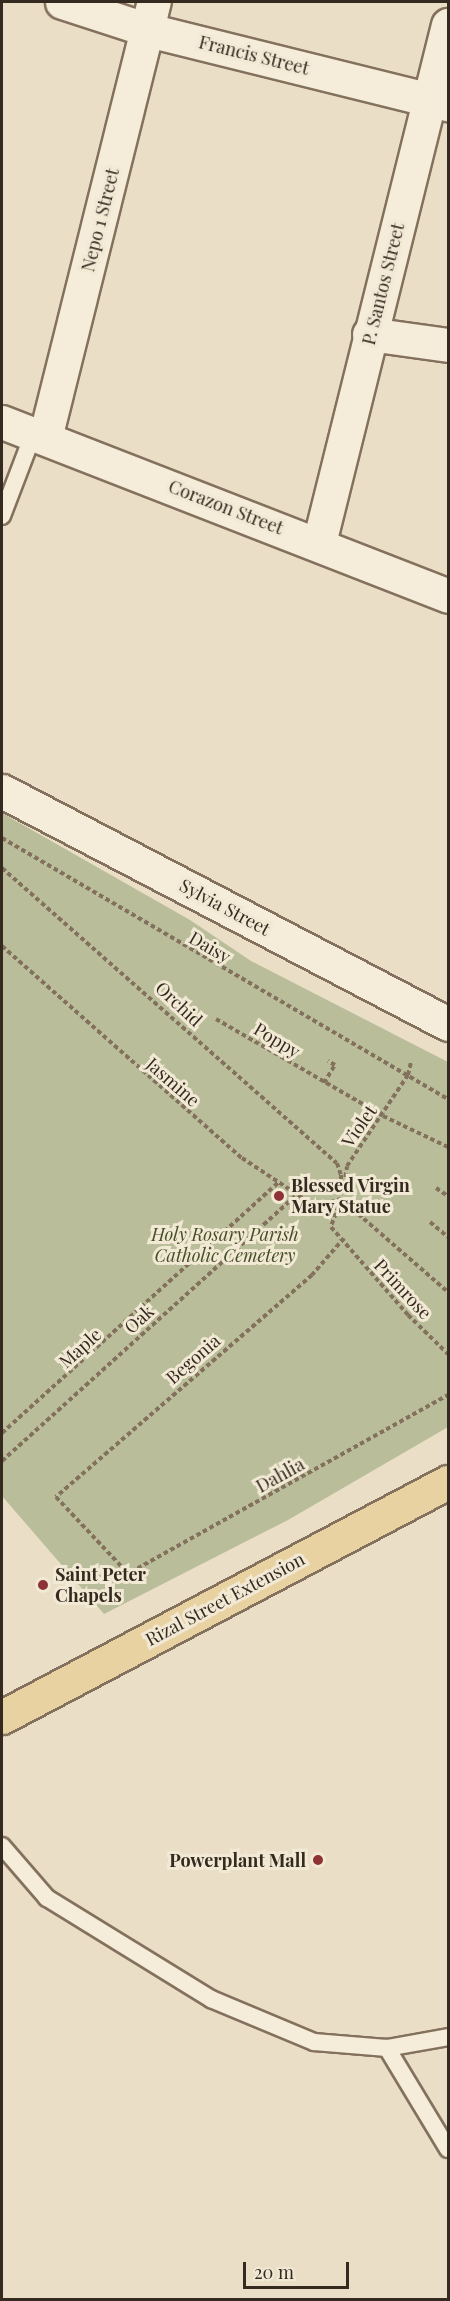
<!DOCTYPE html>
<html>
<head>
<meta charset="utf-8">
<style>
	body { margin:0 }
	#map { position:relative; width:450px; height:2301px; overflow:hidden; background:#eadec6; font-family:"Playfair Display",serif }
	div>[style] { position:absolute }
	.cemetery>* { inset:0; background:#b9bd99 }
	.path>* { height:4px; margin-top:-2px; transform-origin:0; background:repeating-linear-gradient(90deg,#83715d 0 4.5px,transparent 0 7.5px) }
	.roads { filter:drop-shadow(2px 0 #83715d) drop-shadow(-2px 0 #83715d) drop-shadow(0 2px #83715d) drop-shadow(0 -2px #83715d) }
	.service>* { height:16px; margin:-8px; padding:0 8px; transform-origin:8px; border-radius:8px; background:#f5ecd9 }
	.minor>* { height:33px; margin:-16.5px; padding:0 16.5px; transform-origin:16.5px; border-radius:16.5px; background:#f5ecd9 }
	.primary>* { height:33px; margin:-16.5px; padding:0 16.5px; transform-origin:16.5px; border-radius:16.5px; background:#e9d2a2 }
	.dots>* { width:16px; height:16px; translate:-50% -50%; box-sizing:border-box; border:3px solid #f2e9d5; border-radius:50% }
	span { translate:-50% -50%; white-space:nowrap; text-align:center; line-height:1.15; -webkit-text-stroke:6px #f2e9d5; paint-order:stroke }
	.street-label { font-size:18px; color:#352a20 }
	.poi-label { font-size:18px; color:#352a20; font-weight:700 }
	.left { translate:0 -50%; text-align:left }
	.right { translate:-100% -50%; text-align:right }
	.park-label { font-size:18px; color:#465028; font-style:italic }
	.frame { position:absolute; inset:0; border:3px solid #352a20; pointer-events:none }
	.scale { position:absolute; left:243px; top:2262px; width:106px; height:27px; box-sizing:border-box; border:3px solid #352a20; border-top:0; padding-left:8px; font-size:18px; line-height:21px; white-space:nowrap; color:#352a20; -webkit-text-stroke:4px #f2e9d5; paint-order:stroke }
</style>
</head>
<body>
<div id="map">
	<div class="cemetery">
		<div style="clip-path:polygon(2px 813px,190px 920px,251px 961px,448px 1062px,448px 1427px,288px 1520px,104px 1614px,2px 1496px)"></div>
	</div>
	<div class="path">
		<div style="left:2px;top:838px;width:517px;rotate:30.34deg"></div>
		<div style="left:2px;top:868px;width:446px;rotate:41.4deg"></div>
		<div style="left:337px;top:1163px;width:13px;rotate:72deg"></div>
		<div style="left:341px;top:1175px;width:24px;rotate:90deg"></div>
		<div style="left:2px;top:946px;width:320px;rotate:41.5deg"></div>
		<div style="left:242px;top:1158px;width:89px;rotate:33.5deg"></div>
		<div style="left:316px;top:1207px;width:26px;rotate:-18deg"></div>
		<div style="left:216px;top:1019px;width:193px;rotate:30.1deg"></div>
		<div style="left:383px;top:1116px;width:72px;rotate:25.5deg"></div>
		<div style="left:324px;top:1083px;width:21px;rotate:-59deg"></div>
		<div style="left:335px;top:1065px;width:8px;rotate:-150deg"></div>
		<div style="left:436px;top:1188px;width:14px;rotate:34deg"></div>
		<div style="left:343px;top:1192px;width:26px;rotate:-81deg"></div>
		<div style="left:347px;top:1166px;width:110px;rotate:-56.2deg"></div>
		<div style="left:408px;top:1075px;width:13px;rotate:-77deg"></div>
		<div style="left:341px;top:1199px;width:30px;rotate:110deg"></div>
		<div style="left:331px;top:1227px;width:117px;rotate:48.8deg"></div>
		<div style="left:408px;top:1315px;width:56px;rotate:44.3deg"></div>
		<div style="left:341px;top:1199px;width:142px;rotate:41deg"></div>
		<div style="left:360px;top:1216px;width:25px;rotate:-34deg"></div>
		<div style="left:430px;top:1222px;width:23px;rotate:40deg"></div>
		<div style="left:344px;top:1238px;width:49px;rotate:130.9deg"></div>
		<div style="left:312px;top:1275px;width:339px;rotate:139.1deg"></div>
		<div style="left:56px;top:1497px;width:98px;rotate:46.7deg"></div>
		<div style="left:123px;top:1568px;width:9px;rotate:27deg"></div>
		<div style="left:131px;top:1572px;width:363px;rotate:-29.2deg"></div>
		<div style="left:2px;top:1433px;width:374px;rotate:-42.2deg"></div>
		<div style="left:2px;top:1461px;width:395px;rotate:-42.1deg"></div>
	</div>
	<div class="roads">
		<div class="service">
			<div style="left:2px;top:516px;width:87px;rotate:-69.1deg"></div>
			<div style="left:2px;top:1846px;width:69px;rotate:49.1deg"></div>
			<div style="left:47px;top:1898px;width:193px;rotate:31.6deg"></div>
			<div style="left:211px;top:1999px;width:112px;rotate:22.7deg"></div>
			<div style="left:314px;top:2042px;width:73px;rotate:4.7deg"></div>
			<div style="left:387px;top:2048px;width:62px;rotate:-10.2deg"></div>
			<div style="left:387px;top:2048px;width:118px;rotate:58.9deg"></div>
		</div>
		<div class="minor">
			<div style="left:62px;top:2px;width:90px;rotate:18deg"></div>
			<div style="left:148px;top:30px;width:309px;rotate:13.9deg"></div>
			<div style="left:369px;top:334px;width:80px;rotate:7.9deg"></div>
			<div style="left:2px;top:422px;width:479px;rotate:21.3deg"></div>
			<div style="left:45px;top:438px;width:449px;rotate:-76deg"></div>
			<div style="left:319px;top:543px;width:534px;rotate:-76.02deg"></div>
			<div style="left:2px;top:791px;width:503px;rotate:27.58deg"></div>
		</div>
		<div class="primary">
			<div style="left:2px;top:1717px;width:504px;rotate:-27.79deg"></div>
		</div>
	</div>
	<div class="dots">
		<div style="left:279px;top:1196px;background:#8d3336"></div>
		<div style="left:43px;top:1585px;background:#8d3336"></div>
		<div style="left:318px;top:1860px;background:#8d3336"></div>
	</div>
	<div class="street-label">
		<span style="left:254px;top:55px;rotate:14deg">Francis Street</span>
		<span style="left:100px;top:220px;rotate:-76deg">Nepo 1 Street</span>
		<span style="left:383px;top:284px;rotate:-76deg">P. Santos Street</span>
		<span style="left:226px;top:507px;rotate:21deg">Corazon Street</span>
		<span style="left:225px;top:907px;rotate:28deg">Sylvia Street</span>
		<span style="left:210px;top:947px;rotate:30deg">Daisy</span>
		<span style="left:179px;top:1004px;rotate:43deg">Orchid</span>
		<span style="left:277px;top:1040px;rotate:31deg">Poppy</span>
		<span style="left:173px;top:1082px;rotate:41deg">Jasmine</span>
		<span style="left:359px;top:1126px;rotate:-55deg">Violet</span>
		<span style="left:403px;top:1289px;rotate:47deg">Primrose</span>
		<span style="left:139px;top:1319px;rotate:-42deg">Oak</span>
		<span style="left:80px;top:1348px;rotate:-42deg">Maple</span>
		<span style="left:193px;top:1359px;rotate:-41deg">Begonia</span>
		<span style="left:280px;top:1475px;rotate:-29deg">Dahlia</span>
		<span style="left:225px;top:1599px;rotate:-28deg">Rizal Street Extension</span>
	</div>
	<div class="poi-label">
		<span class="left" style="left:291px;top:1196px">Blessed Virgin<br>Mary Statue</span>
		<span class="left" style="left:55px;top:1585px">Saint Peter<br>Chapels</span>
		<span class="right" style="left:306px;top:1860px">Powerplant Mall</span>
	</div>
	<div class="park-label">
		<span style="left:225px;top:1245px">Holy Rosary Parish<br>Catholic Cemetery</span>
	</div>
	<div class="frame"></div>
	<div class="scale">20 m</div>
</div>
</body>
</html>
